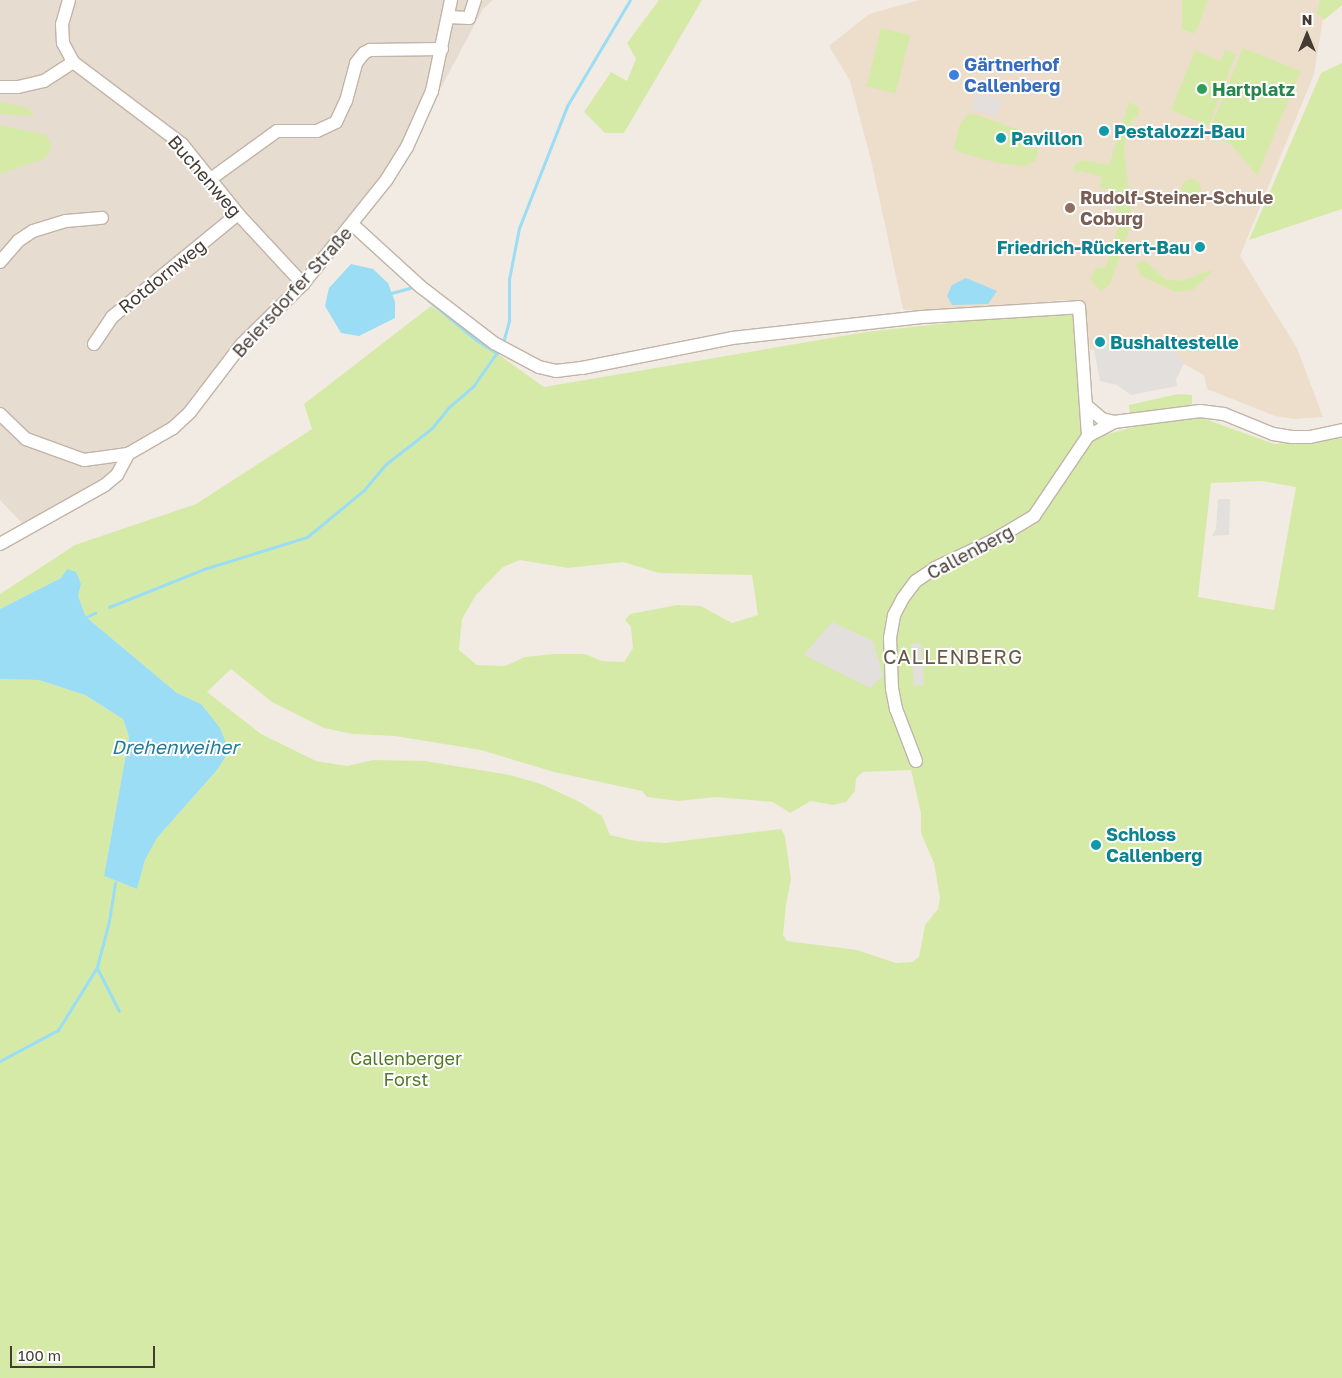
<!DOCTYPE html>
<html>
<head>
<meta charset="utf-8">
<style>
	body { margin:0 }
	#map { position:relative; width:1342px; height:1378px; overflow:hidden; background:#f2ebe3; font-family:"Golos Text",sans-serif }
	div>[style] { position:absolute }
	.residential>* { inset:0; background:#e7dcd0 }
	.education>* { inset:0; background:#eddecb }
	.green>* { inset:0; background:#d6eaa8; transform-origin:0 0 }
	.round { border-radius:50% }
	.parking>* { inset:0; background:#e2dfdc; transform-origin:0 0 }
	.water>* { inset:0; background:#9addf4 }
	.stream>* { height:3px; margin:-1.5px; padding:0 1.5px; transform-origin:1.5px; border-radius:1.5px; background:#9addf4 }
	.roads { filter:drop-shadow(1px 0 #c1b4a8) drop-shadow(-1px 0 #c1b4a8) drop-shadow(0 1px #c1b4a8) drop-shadow(0 -1px #c1b4a8) }
	.minor>* { height:12px; margin:-6px; padding:0 6px; transform-origin:6px; border-radius:6px; background:#fff }
	.dots>* { width:14px; height:14px; translate:-50% -50%; box-sizing:border-box; border:2px solid #fff; border-radius:50% }
	span { translate:-50% -50%; white-space:nowrap; text-align:center; line-height:1.15; -webkit-text-stroke:4px #fff; paint-order:stroke }
	.shop-label { font-size:18px; color:#366cbe; font-weight:700 }
	.left { translate:0 -50%; text-align:left }
	.leisure-label { font-size:18px; color:#27864d; font-weight:700 }
	.culture-label { font-size:18px; color:#0d838f; font-weight:700 }
	.right { translate:-100% -50%; text-align:right }
	.street-label { font-size:18px; color:#443b33 }
	.education-label { font-size:18px; color:#785e54; font-weight:700 }
	.park-label { font-size:18px; color:#517923 }
	.water-label { font-size:19px; color:#247c9c; font-style:italic }
	.quarter-label { font-size:20px; color:#685749; letter-spacing:1px }
	.north { position:absolute; left:1282px; top:10px; width:50px; height:50px; -webkit-text-stroke:4px #fff; paint-order:stroke; rotate:0deg; font-size:14px; font-weight:700; line-height:20px; text-align:center; color:#443b33 }
	.north::after { content:''; display:block; margin:auto; width:18px; height:22px; background:#443b33; clip-path:polygon(50% 0,100% 100%,50% 72%,0 100%) }
	.scale { position:absolute; left:10px; top:1346px; width:145px; height:22px; box-sizing:border-box; border:2px solid #443b33; border-top:0; padding-left:6px; font-size:15px; line-height:18px; white-space:nowrap; color:#443b33; -webkit-text-stroke:4px #fff; paint-order:stroke }
</style>
</head>
<body>
<div id="map">
	<div class="residential">
		<div style="clip-path:polygon(0 0,493px 0,483px 9px,406px 153px,355px 230px,253px 329px,177px 418px,130px 461px,107px 479px,25px 526px,0 500px)"></div>
	</div>
	<div class="education">
		<div style="clip-path:polygon(919px 0,1326px 0,1314px 74px,1240px 256px,1297px 348px,1323px 417px,1295px 419px,1275px 416px,1207px 389px,1204px 375px,1184px 364px,1163px 337px,1090px 350px,1084px 301px,1062px 300px,927px 313px,903px 309px,871px 160px,850px 81px,829px 46px,869px 14px)"></div>
	</div>
	<div class="green">
		<div style="clip-path:polygon(659px 0,702px 0,624px 133px,605px 133px,584px 112px,611px 72px,627px 81px,636px 59px,627px 43px)"></div>
		<div style="clip-path:polygon(1182px 0,1208px 0,1195px 34px,1182px 29px)"></div>
		<div style="clip-path:polygon(1320px 0,1342px 0,1342px 5px,1324px 20px,1317px 14px)"></div>
		<div style="left:881px;top:28px;width:30px;height:60px;rotate:14deg"></div>
		<div style="clip-path:polygon(1243px 48px,1301px 71px,1257px 176px,1230px 143px,1208px 134px)"></div>
		<div style="clip-path:polygon(1195px 50px,1221px 61px,1225px 50px,1236px 54px,1209px 126px,1171px 110px)"></div>
		<div style="clip-path:polygon(1342px 63px,1342px 209px,1249px 240px,1321px 73px)"></div>
		<div style="clip-path:polygon(0 102px,28px 108px,34px 116px,0 114px)"></div>
		<div style="clip-path:polygon(1129px 102px,1139px 107px,1139px 114px,1132px 121px,1124px 146px,1132px 222px,1110px 284px,1101px 291px,1090px 279px,1096px 268px,1106px 267px,1121px 217px,1115px 212px,1119px 192px,1099px 188px,1102px 177px,1081px 171px,1075px 174px,1073px 165px,1083px 160px,1109px 165px)"></div>
		<div style="clip-path:polygon(974px 114px,1025px 132px,1038px 151px,1035px 162px,1024px 166px,997px 163px,956px 151px,954px 148px,959px 126px,967px 115px)"></div>
		<div style="clip-path:polygon(0 125px,46px 135px,52px 146px,46px 158px,0 174px)"></div>
		<div class="round" style="left:1181px;top:179px;width:20px;height:20px"></div>
		<div style="clip-path:polygon(1144px 260px,1165px 279px,1180px 281px,1215px 269px,1193px 290px,1175px 292px,1141px 276px,1136px 265px)"></div>
		<div style="clip-path:polygon(evenodd,431px 306px,544px 387px,866px 332px,1068px 310px,1076px 320px,1085px 411px,1097px 437px,1159px 420px,1202px 418px,1274px 444px,1342px 438px,1342px 1378px,0 1378px,0 679px,39px 680px,85px 695px,123px 719px,129px 737px,104px 876px,137px 889px,145px 860px,157px 838px,217px 770px,201px 704px,177px 693px,86px 617px,78px 596px,81px 584px,61px 578px,0 609px,0 594px,75px 545px,196px 504px,312px 429px,304px 404px,431px 306px,1262px 481px,1296px 487px,1274px 610px,1198px 597px,1211px 483px,1262px 481px,431px 306px,520px 560px,568px 568px,623px 562px,659px 573px,752px 575px,758px 615px,732px 623px,701px 606px,677px 605px,630px 614px,625px 620px,631px 627px,633px 648px,624px 662px,602px 661px,585px 654px,553px 654px,525px 657px,505px 666px,477px 665px,459px 650px,462px 619px,476px 595px,503px 567px,520px 560px,431px 306px,231px 669px,272px 702px,324px 728px,352px 734px,395px 736px,481px 750px,554px 772px,642px 791px,647px 797px,678px 801px,716px 797px,773px 802px,790px 813px,811px 801px,833px 805px,846px 802px,855px 791px,856px 778px,863px 772px,911px 770px,921px 813px,921px 833px,934px 863px,940px 898px,938px 909px,925px 925px,919px 957px,912px 962px,896px 963px,857px 950px,787px 941px,783px 935px,786px 905px,791px 879px,785px 836px,781px 829px,665px 843px,636px 841px,610px 835px,602px 816px,578px 801px,541px 784px,510px 775px,425px 761px,373px 760px,347px 766px,316px 761px,261px 734px,207px 692px,231px 669px)"></div>
		<div style="clip-path:polygon(1178px 394px,1192px 395px,1192px 405px,1130px 416px,1129px 405px)"></div>
	</div>
	<div class="parking">
		<div style="left:977px;top:91px;width:27px;height:18px;rotate:20deg"></div>
		<div style="clip-path:polygon(1163px 337px,1184px 364px,1176px 379px,1177px 386px,1131px 395px,1117px 385px,1100px 381px,1094px 349px)"></div>
		<div style="clip-path:polygon(1218px 499px,1230px 499px,1229px 535px,1212px 536px,1216px 529px)"></div>
		<div style="clip-path:polygon(832px 622px,873px 641px,883px 676px,870px 688px,804px 655px)"></div>
		<div style="left:921px;top:643px;width:42px;height:10px;rotate:86deg"></div>
	</div>
	<div class="water">
		<div style="clip-path:polygon(351px 264px,373px 269px,388px 283px,395px 302px,395px 318px,359px 336px,341px 333px,325px 306px,329px 288px)"></div>
		<div style="clip-path:polygon(966px 278px,997px 291px,988px 304px,952px 305px,947px 296px,952px 285px)"></div>
		<div style="clip-path:polygon(67px 569px,76px 572px,81px 584px,78px 596px,86px 617px,177px 693px,201px 704px,220px 728px,229px 751px,217px 770px,157px 838px,145px 860px,137px 889px,104px 876px,129px 737px,123px 719px,85px 695px,39px 680px,0 679px,0 609px,61px 578px)"></div>
	</div>
	<div class="stream">
		<div style="left:391px;top:293px;width:24px;rotate:-15deg"></div>
		<div style="left:428px;top:300px;width:62px;rotate:39.8deg"></div>
		<div style="left:476px;top:340px;width:25px;rotate:32deg"></div>
		<div style="left:503px;top:343px;width:24px;rotate:-75deg"></div>
		<div style="left:509px;top:320px;width:41px;rotate:-90deg"></div>
		<div style="left:509px;top:279px;width:52px;rotate:-78.9deg"></div>
		<div style="left:519px;top:228px;width:131px;rotate:-68.5deg"></div>
		<div style="left:567px;top:106px;width:123px;rotate:-59.3deg"></div>
		<div style="left:109px;top:607px;width:102px;rotate:-21.8deg"></div>
		<div style="left:204px;top:569px;width:108px;rotate:-17.3deg"></div>
		<div style="left:307px;top:537px;width:74px;rotate:-39.5deg"></div>
		<div style="left:364px;top:490px;width:34px;rotate:-50deg"></div>
		<div style="left:386px;top:464px;width:58px;rotate:-38deg"></div>
		<div style="left:432px;top:428px;width:26px;rotate:-51deg"></div>
		<div style="left:448px;top:408px;width:35px;rotate:-41deg"></div>
		<div style="left:474px;top:385px;width:45px;rotate:-54.9deg"></div>
		<div style="left:86px;top:617px;width:10px;rotate:-24deg"></div>
		<div style="left:97px;top:968px;width:48px;rotate:62.9deg"></div>
		<div style="left:0;top:1061px;width:66px;rotate:-28.1deg"></div>
		<div style="left:58px;top:1030px;width:74px;rotate:-58.2deg"></div>
		<div style="left:97px;top:967px;width:48px;rotate:-75.4deg"></div>
		<div style="left:109px;top:921px;width:39px;rotate:-81deg"></div>
	</div>
	<div class="roads">
		<div class="minor">
			<div style="left:69px;top:0;width:25px;rotate:106deg"></div>
			<div style="left:62px;top:24px;width:19px;rotate:87deg"></div>
			<div style="left:63px;top:43px;width:21px;rotate:62deg"></div>
			<div style="left:73px;top:62px;width:136px;rotate:37deg"></div>
			<div style="left:182px;top:144px;width:90px;rotate:51.3deg"></div>
			<div style="left:238px;top:214px;width:96px;rotate:47.1deg"></div>
			<div style="left:448px;top:17px;width:21px;rotate:3deg"></div>
			<div style="left:469px;top:18px;width:19px;rotate:-72deg"></div>
			<div style="left:0;top:87px;width:18px"></div>
			<div style="left:18px;top:87px;width:27px;rotate:-13deg"></div>
			<div style="left:44px;top:81px;width:35px;rotate:-33deg"></div>
			<div style="left:212px;top:178px;width:80px;rotate:-35.9deg"></div>
			<div style="left:277px;top:131px;width:40px"></div>
			<div style="left:317px;top:131px;width:21px;rotate:-25deg"></div>
			<div style="left:336px;top:122px;width:23px;rotate:-65deg"></div>
			<div style="left:346px;top:101px;width:39px;rotate:-75deg"></div>
			<div style="left:356px;top:63px;width:13px;rotate:-51deg"></div>
			<div style="left:364px;top:53px;width:7px;rotate:-27deg"></div>
			<div style="left:370px;top:50px;width:72px;rotate:-0.8deg"></div>
			<div style="left:353px;top:225px;width:92px;rotate:42.4deg"></div>
			<div style="left:421px;top:287px;width:92px;rotate:37.5deg"></div>
			<div style="left:494px;top:343px;width:51px;rotate:28.1deg"></div>
			<div style="left:539px;top:367px;width:17px;rotate:13deg"></div>
			<div style="left:556px;top:371px;width:26px;rotate:-7deg"></div>
			<div style="left:582px;top:368px;width:153px;rotate:-11.3deg"></div>
			<div style="left:732px;top:338px;width:191px;rotate:-6.3deg"></div>
			<div style="left:922px;top:317px;width:157px;rotate:-3.6deg"></div>
			<div style="left:1079px;top:307px;width:129px;rotate:86deg"></div>
			<div style="left:0;top:262px;width:28px;rotate:-49deg"></div>
			<div style="left:18px;top:241px;width:18px;rotate:-34deg"></div>
			<div style="left:33px;top:231px;width:34px;rotate:-17deg"></div>
			<div style="left:66px;top:221px;width:36px;rotate:-5deg"></div>
			<div style="left:94px;top:344px;width:32px;rotate:-56deg"></div>
			<div style="left:112px;top:317px;width:163px;rotate:-39.3deg"></div>
			<div style="left:1087px;top:406px;width:20px;rotate:41deg"></div>
			<div style="left:1102px;top:419px;width:12px;rotate:14deg"></div>
			<div style="left:1114px;top:422px;width:87px;rotate:-7.3deg"></div>
			<div style="left:1200px;top:411px;width:24px;rotate:7deg"></div>
			<div style="left:1224px;top:414px;width:53px;rotate:22.2deg"></div>
			<div style="left:1273px;top:434px;width:19px;rotate:9deg"></div>
			<div style="left:1292px;top:437px;width:18px"></div>
			<div style="left:1310px;top:437px;width:33px;rotate:-12deg"></div>
			<div style="left:0;top:414px;width:36px;rotate:44deg"></div>
			<div style="left:26px;top:439px;width:62px;rotate:19.9deg"></div>
			<div style="left:84px;top:460px;width:44px;rotate:-7.8deg"></div>
			<div style="left:128px;top:454px;width:52px;rotate:-30deg"></div>
			<div style="left:173px;top:428px;width:23px;rotate:-43deg"></div>
			<div style="left:190px;top:412px;width:86px;rotate:-52.6deg"></div>
			<div style="left:242px;top:344px;width:86px;rotate:-44.5deg"></div>
			<div style="left:303px;top:284px;width:134px;rotate:-51.3deg"></div>
			<div style="left:387px;top:179px;width:38px;rotate:-58deg"></div>
			<div style="left:407px;top:147px;width:61px;rotate:-65.9deg"></div>
			<div style="left:432px;top:91px;width:93px;rotate:-78.2deg"></div>
			<div style="left:0;top:544px;width:120px;rotate:-29.3deg"></div>
			<div style="left:105px;top:485px;width:16px;rotate:-40deg"></div>
			<div style="left:117px;top:475px;width:24px;rotate:-62deg"></div>
			<div style="left:916px;top:761px;width:56px;rotate:-111deg"></div>
			<div style="left:896px;top:709px;width:20px;rotate:-101deg"></div>
			<div style="left:892px;top:689px;width:51px;rotate:-92.2deg"></div>
			<div style="left:890px;top:638px;width:23px;rotate:-80deg"></div>
			<div style="left:894px;top:615px;width:19px;rotate:-62deg"></div>
			<div style="left:903px;top:598px;width:21px;rotate:-53deg"></div>
			<div style="left:916px;top:581px;width:23px;rotate:-34deg"></div>
			<div style="left:935px;top:568px;width:65px;rotate:-25.4deg"></div>
			<div style="left:994px;top:540px;width:47px;rotate:-31deg"></div>
			<div style="left:1034px;top:516px;width:97px;rotate:-56deg"></div>
			<div style="left:1088px;top:436px;width:30px;rotate:-28deg"></div>
		</div>
	</div>
	<div class="dots">
		<div style="left:954px;top:75px;background:#3f7fe0"></div>
		<div style="left:1202px;top:89px;background:#2e9e5b"></div>
		<div style="left:1104px;top:131px;background:#0f9aa8"></div>
		<div style="left:1001px;top:138px;background:#0f9aa8"></div>
		<div style="left:1070px;top:208px;background:#8d6e63"></div>
		<div style="left:1200px;top:247px;background:#0f9aa8"></div>
		<div style="left:1100px;top:342px;background:#0f9aa8"></div>
		<div style="left:1096px;top:845px;background:#0f9aa8"></div>
	</div>
	<div class="shop-label">
		<span class="left" style="left:964px;top:75px">Gärtnerhof<br>Callenberg</span>
	</div>
	<div class="leisure-label">
		<span class="left" style="left:1212px;top:89px">Hartplatz</span>
	</div>
	<div class="culture-label">
		<span class="left" style="left:1114px;top:131px">Pestalozzi-Bau</span>
		<span class="left" style="left:1011px;top:138px">Pavillon</span>
		<span class="right" style="left:1190px;top:247px">Friedrich-Rückert-Bau</span>
		<span class="left" style="left:1110px;top:342px">Bushaltestelle</span>
		<span class="left" style="left:1106px;top:845px">Schloss<br>Callenberg</span>
	</div>
	<div class="street-label">
		<span style="left:205px;top:176px;rotate:49deg">Buchenweg</span>
		<span style="left:162px;top:276px;rotate:-39deg">Rotdornweg</span>
		<span style="left:292px;top:292px;rotate:-48deg">Beiersdorfer Straße</span>
		<span style="left:970px;top:552px;rotate:-28deg">Callenberg</span>
	</div>
	<div class="education-label">
		<span class="left" style="left:1080px;top:208px">Rudolf-Steiner-Schule<br>Coburg</span>
	</div>
	<div class="park-label">
		<span style="left:406px;top:1069px">Callenberger<br>Forst</span>
	</div>
	<div class="water-label">
		<span style="left:175px;top:747px">Drehenweiher</span>
	</div>
	<div class="quarter-label">
		<span style="left:953px;top:656px">CALLENBERG</span>
	</div>
	<div class="north">N</div>
	<div class="scale">100 m</div>
</div>
</body>
</html>
